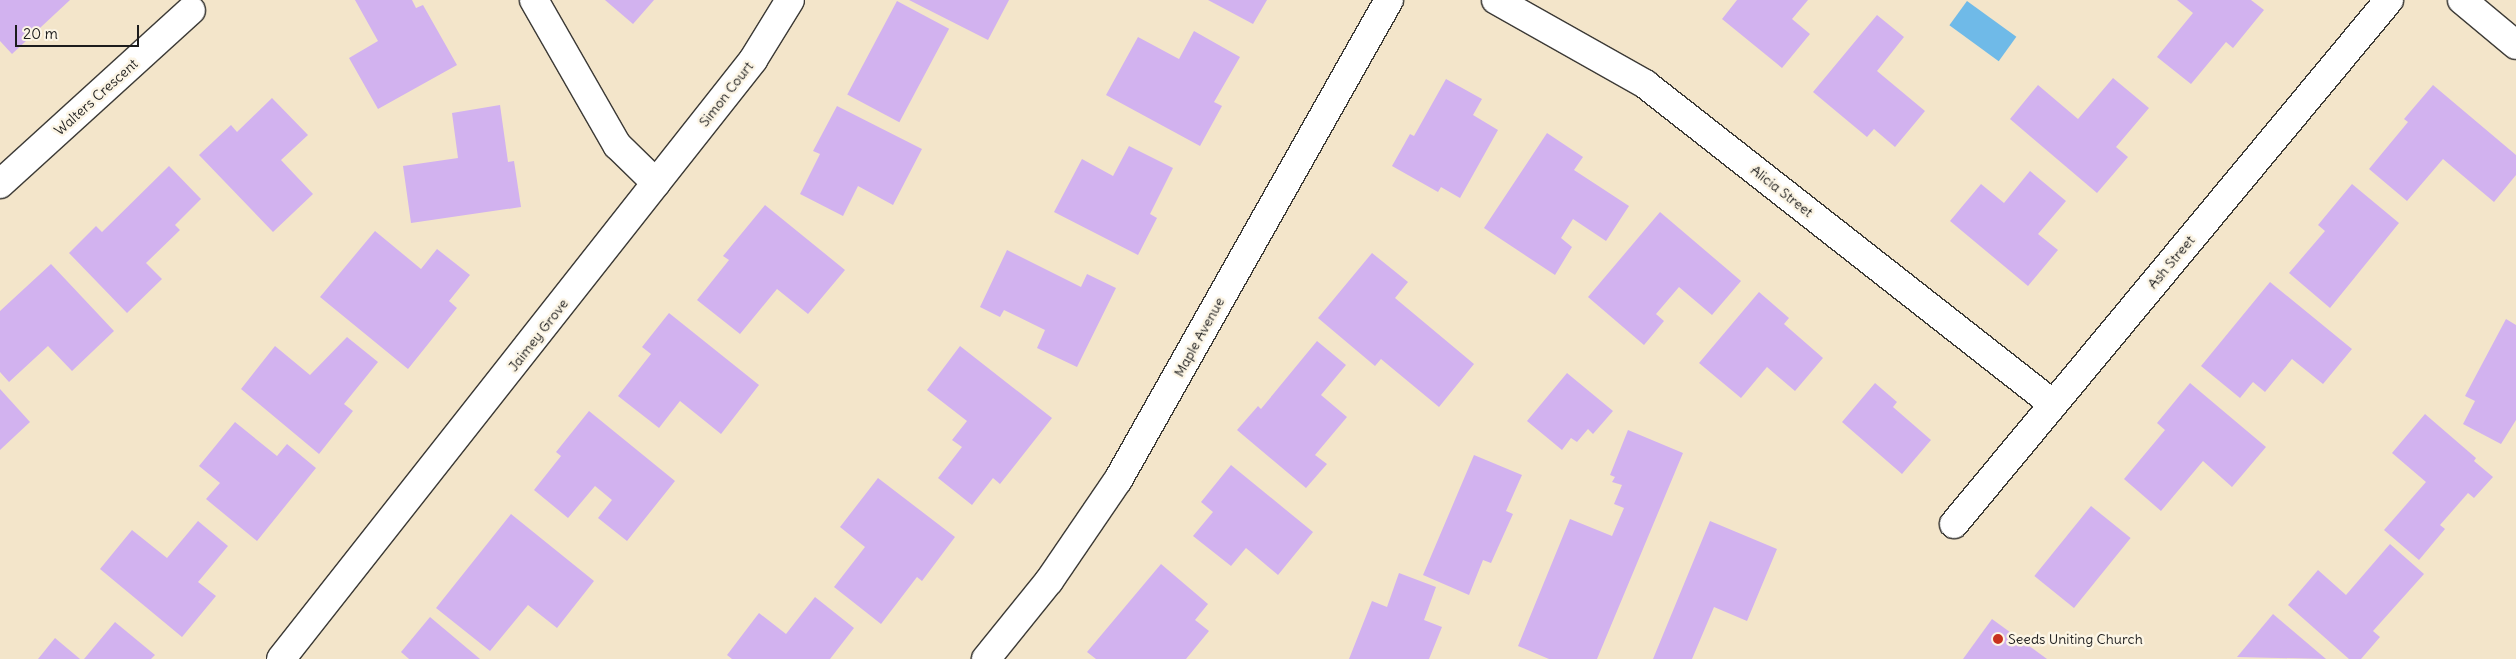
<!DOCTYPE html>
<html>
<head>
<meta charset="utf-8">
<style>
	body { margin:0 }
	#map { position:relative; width:2516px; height:659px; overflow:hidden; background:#f3e5ca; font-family:Delius,sans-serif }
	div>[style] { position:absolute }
	.water>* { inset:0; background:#6fbae8; transform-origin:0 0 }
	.building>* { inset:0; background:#d2b2ef; transform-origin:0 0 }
	.roads { filter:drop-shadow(1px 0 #3c3a36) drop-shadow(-1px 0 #3c3a36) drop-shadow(0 1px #3c3a36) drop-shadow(0 -1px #3c3a36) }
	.minor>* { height:28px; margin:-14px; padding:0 14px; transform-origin:14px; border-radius:14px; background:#fff }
	.tertiary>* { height:28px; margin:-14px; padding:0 14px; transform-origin:14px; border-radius:14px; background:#fff }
	.dots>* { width:14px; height:14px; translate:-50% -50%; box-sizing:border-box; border:2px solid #fcf5e5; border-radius:50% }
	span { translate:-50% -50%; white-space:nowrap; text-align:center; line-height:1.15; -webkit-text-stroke:5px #fcf5e5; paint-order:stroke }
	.street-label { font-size:14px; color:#1c1c1c }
	.poi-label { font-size:14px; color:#1c1c1c }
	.left { translate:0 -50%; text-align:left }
	.scale { position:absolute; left:15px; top:25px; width:124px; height:22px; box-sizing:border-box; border:2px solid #1c1c1c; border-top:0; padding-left:6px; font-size:15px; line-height:18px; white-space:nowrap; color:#1c1c1c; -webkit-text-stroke:4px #fcf5e5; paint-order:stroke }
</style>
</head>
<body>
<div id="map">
	<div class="water">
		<div style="left:1967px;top:1px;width:61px;height:30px;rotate:36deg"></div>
	</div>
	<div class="building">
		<div style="clip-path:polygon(0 0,70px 0,12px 54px,0 41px)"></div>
		<div style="clip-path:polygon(355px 0,412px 0,416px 8px,423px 5px,457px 65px,378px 109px,349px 58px,378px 41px)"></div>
		<div style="clip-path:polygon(605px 0,654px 0,633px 24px)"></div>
		<div style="clip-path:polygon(909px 0,1009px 0,988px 40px)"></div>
		<div style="clip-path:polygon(1208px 0,1267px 0,1253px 24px)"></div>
		<div style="clip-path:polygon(1737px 0,1808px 0,1792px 19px,1810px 34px,1782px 68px,1722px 19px)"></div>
		<div style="clip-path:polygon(2177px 0,2251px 0,2264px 10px,2233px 48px,2226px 42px,2191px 84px,2157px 57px,2193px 13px)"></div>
		<div style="left:897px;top:1px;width:59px;height:106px;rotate:28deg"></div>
		<div style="clip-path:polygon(1877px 15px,1904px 37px,1877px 71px,1925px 111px,1895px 147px,1874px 129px,1867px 137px,1813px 92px)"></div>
		<div style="clip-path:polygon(1194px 31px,1240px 57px,1214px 102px,1222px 106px,1200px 146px,1106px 95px,1138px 37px,1179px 59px)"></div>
		<div style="clip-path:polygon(2113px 78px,2149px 108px,2116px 147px,2128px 157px,2097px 193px,2010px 119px,2038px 85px,2078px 119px)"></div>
		<div style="clip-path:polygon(1446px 79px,1482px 99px,1473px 115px,1498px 130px,1460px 198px,1441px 187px,1438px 192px,1392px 166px,1410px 134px,1414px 136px)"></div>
		<div style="clip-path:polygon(2433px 85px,2516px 155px,2516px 175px,2494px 202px,2443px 159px,2407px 201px,2369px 169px,2408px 122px,2404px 119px)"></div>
		<div style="clip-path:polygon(272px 98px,308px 135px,281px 160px,313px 194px,273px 232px,199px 155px,231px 125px,237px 132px)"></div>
		<div style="clip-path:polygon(500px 105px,508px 162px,514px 161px,521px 207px,411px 223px,403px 166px,458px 158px,452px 113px)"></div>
		<div style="clip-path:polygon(837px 106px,922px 149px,893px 205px,858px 186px,843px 216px,800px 194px,820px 154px,813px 151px)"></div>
		<div style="clip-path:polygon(1547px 133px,1583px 157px,1574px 170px,1629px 206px,1606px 241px,1573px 219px,1561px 238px,1572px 247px,1555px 275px,1484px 228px)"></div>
		<div style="clip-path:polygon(1129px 146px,1173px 168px,1150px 214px,1157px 218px,1138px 255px,1054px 212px,1082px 159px,1113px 176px)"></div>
		<div style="clip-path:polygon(169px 166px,201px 199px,175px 225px,180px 230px,146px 263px,162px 279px,127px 313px,69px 253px,96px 226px,102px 232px)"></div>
		<div style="clip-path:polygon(2030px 171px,2066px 201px,2038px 234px,2058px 250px,2028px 286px,1950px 221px,1981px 184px,2004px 203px)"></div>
		<div style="clip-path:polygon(2352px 184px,2399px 223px,2330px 308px,2289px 273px,2325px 231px,2318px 225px)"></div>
		<div style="clip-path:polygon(765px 205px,845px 270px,808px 314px,777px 289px,740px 334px,697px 300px,729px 260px,723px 256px)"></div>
		<div style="clip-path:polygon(1660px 212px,1741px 281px,1712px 315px,1679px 287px,1656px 314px,1664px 321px,1644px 345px,1588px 297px)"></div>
		<div style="clip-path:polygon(375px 231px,421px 269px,437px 249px,470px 275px,449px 301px,457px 308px,408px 369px,320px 297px)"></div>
		<div style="clip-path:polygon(1007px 250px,1081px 287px,1087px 274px,1116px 288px,1077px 367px,1037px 348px,1045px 330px,1004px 310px,1000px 317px,980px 307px)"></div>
		<div style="clip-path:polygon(1372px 253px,1408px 282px,1395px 298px,1474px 364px,1439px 407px,1381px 359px,1375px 366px,1318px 318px)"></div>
		<div style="clip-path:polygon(51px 264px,114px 331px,72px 371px,48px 346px,9px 382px,0 372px,0 311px)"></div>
		<div style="clip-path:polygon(2270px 282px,2352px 349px,2323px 384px,2292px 359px,2265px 392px,2253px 382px,2240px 398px,2201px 366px)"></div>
		<div style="clip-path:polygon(1759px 292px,1789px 318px,1784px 324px,1823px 358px,1795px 391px,1767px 367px,1741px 398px,1699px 363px)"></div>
		<div style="clip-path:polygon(669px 313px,759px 385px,721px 434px,680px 401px,659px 428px,618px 396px,651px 354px,642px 347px)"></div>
		<div style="clip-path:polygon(2506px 319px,2516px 325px,2516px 420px,2501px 444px,2463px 424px,2475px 401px,2465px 396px)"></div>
		<div style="clip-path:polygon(347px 337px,378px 362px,344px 404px,353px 411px,319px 454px,241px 389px,275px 346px,310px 375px)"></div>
		<div style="clip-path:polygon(1317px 341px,1346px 365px,1321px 395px,1347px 417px,1315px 455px,1327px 464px,1306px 488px,1237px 430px,1258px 406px,1261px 409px)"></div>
		<div style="clip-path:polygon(960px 346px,1052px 418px,1000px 484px,993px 478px,972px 505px,938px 478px,962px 447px,952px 440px,967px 421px,927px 390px)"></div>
		<div style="clip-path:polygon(1567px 373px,1613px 411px,1593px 434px,1588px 429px,1577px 442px,1571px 438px,1562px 450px,1527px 421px)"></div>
		<div style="clip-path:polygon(1875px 383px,1897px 402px,1893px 407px,1931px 440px,1902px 474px,1842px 422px)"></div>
		<div style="clip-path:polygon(2190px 383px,2266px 447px,2232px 487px,2203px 461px,2161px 511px,2124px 479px,2165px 430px,2157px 423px)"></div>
		<div style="clip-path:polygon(0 389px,30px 422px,0 450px)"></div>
		<div style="clip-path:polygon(589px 411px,675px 481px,627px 541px,598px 518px,612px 500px,595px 486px,568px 518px,534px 490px,561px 456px,556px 452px)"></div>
		<div style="clip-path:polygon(2425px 414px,2476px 458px,2474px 461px,2493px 477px,2474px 498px,2468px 493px,2440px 525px,2445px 529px,2419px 560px,2384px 530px,2426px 482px,2392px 453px)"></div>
		<div style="clip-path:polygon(235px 422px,277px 456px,287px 444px,316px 468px,257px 541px,206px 499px,220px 483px,199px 466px)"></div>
		<div style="clip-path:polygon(1628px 430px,1683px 453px,1597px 659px,1549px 659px,1518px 646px,1570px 519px,1612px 536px,1624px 508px,1614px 504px,1622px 485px,1612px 482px,1615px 477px,1610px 475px)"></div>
		<div style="clip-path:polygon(1474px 455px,1522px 475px,1506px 511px,1513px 514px,1491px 563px,1483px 560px,1469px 595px,1423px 575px)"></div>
		<div style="clip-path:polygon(1231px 465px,1313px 532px,1278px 575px,1246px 548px,1231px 566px,1193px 536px,1213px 512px,1201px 502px)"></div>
		<div style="clip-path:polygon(878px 478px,955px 537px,922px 581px,917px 577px,881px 624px,834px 587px,865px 547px,840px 527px)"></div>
		<div style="left:2091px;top:506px;width:51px;height:90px;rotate:39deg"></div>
		<div style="clip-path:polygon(511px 514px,594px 581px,557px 628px,528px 605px,490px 651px,436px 608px)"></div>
		<div style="clip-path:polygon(198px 521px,228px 546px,198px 582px,216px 596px,182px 637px,100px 569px,132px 530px,167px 558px)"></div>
		<div style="clip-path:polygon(1710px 521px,1777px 549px,1747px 621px,1714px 607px,1692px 659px,1653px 659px)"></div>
		<div style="clip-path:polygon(2390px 544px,2424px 574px,2373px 631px,2380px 637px,2361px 659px,2349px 659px,2288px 605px,2318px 570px,2346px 595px)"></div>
		<div style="clip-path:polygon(1161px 564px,1208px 604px,1195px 620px,1209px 631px,1186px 659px,1096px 659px,1087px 652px)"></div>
		<div style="clip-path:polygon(1399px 573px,1436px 587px,1424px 620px,1442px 627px,1429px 659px,1349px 659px,1372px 601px,1387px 607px)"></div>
		<div style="clip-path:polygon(815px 597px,854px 628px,830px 659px,732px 659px,727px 655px,759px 613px,786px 634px)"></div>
		<div style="clip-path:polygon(2273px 614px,2326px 659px,2237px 657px)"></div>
		<div style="clip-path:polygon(430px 617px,480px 659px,409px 659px,401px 652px)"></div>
		<div style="clip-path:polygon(1992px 619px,2047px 659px,1963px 659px)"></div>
		<div style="clip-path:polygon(115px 622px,155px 655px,151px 659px,84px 659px)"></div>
		<div style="clip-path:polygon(55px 638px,80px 659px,38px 659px)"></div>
	</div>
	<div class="roads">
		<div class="minor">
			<div style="left:1496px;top:0;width:171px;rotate:29.4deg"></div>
			<div style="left:1645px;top:84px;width:519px;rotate:38.11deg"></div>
			<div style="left:656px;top:183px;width:157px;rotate:-51.7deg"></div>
			<div style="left:753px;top:60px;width:70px;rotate:-58.3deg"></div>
			<div style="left:0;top:184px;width:258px;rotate:-42.3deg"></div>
			<div style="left:1954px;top:524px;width:681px;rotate:-50.3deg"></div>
			<div style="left:281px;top:659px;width:606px;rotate:-51.77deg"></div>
			<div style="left:656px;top:183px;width:54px;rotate:-135.7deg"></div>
			<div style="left:617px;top:145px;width:167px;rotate:-119.8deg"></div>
			<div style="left:986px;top:659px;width:100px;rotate:-51.1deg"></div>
			<div style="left:1049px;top:581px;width:122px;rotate:-55.7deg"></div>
			<div style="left:1118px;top:480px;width:551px;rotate:-60.55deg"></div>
		</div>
		<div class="tertiary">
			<div style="left:2462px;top:0;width:70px;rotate:39.8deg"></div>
		</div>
	</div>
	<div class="dots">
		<div style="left:1998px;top:639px;background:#c8321e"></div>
	</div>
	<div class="street-label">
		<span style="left:726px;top:94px;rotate:-52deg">Simon Court</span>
		<span style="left:96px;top:97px;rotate:-42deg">Walters Crescent</span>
		<span style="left:1782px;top:191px;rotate:38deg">Alicia Street</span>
		<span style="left:2171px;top:262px;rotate:-50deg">Ash Street</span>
		<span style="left:538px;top:335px;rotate:-52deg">Jaimey Grove</span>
		<span style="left:1199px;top:337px;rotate:-61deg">Maple Avenue</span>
	</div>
	<div class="poi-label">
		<span class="left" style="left:2008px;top:639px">Seeds Uniting Church</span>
	</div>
	<div class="scale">20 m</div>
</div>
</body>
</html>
